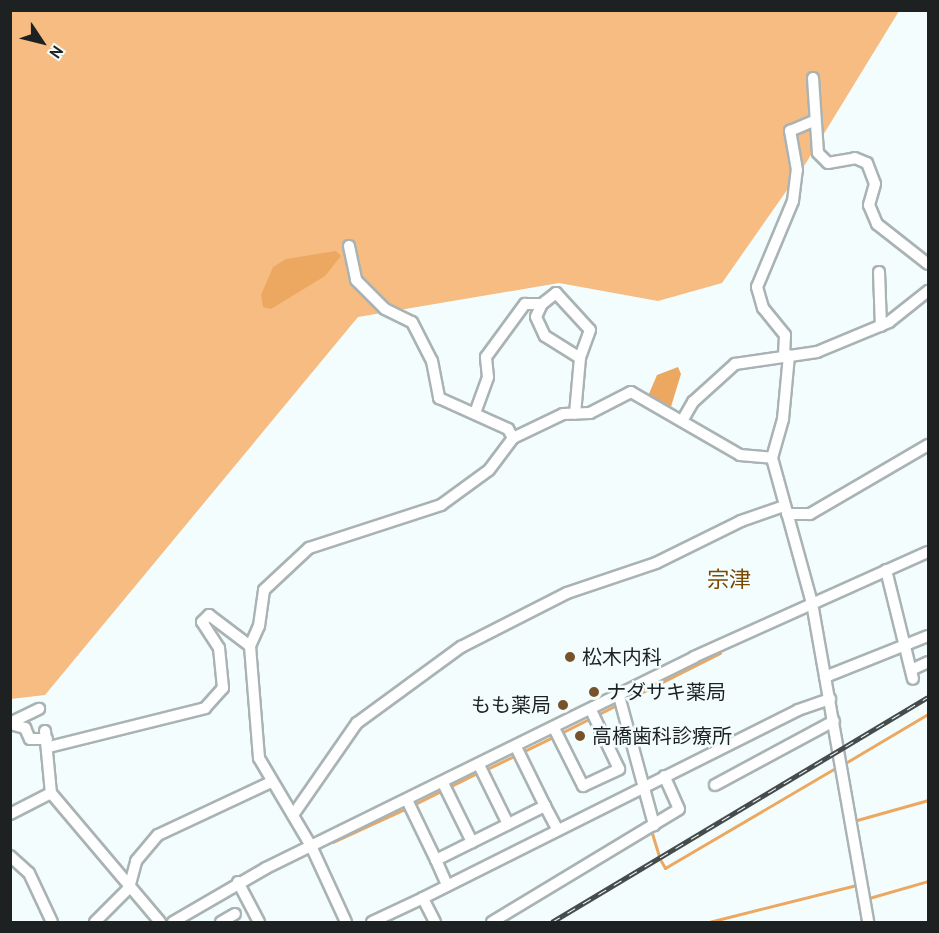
<!DOCTYPE html>
<html>
<head>
<meta charset="utf-8">
<style>
	body { margin:0 }
	#map { position:relative; width:939px; height:933px; overflow:hidden; background:#f3fdfe; font-family:"PT Sans","Noto Sans JP",sans-serif }
	div>[style] { position:absolute }
	.green>* { inset:0; background:#f6bc82 }
	.water>* { inset:0; background:#eca860 }
	.stream>* { height:3px; margin:-1.5px; padding:0 1.5px; transform-origin:1.5px; border-radius:1.5px; background:#eca860 }
	.roads { filter:drop-shadow(2px 0 #aab3b3) drop-shadow(-2px 0 #aab3b3) drop-shadow(0 2px #aab3b3) drop-shadow(0 -2px #aab3b3) }
	.street>* { height:10px; margin:-5px; padding:0 5px; transform-origin:5px; border-radius:5px; background:#fff }
	.rail>* { height:5px; margin-top:-2.5px; transform-origin:0; background:repeating-linear-gradient(90deg,#f3fdfe 0 9px,#464b4b 0 18px); box-sizing:border-box; border-block:2px solid #464b4b }
	.dots>* { width:16px; height:16px; translate:-50% -50%; box-sizing:border-box; border:3px solid #f3fdfe; border-radius:50% }
	span { translate:-50% -50%; white-space:nowrap; text-align:center; line-height:1.15; -webkit-text-stroke:5px #f3fdfe; paint-order:stroke }
	.poi-label { font-size:20px; color:#1e2121 }
	.left { translate:0 -50%; text-align:left }
	.right { translate:-100% -50%; text-align:right }
	.quarter-label { font-size:22px; color:#7b4902 }
	.frame { position:absolute; inset:0; border:12px solid #1e2121; pointer-events:none }
	.north { position:absolute; left:12px; top:12px; width:60px; height:60px; -webkit-text-stroke:4px #f3fdfe; paint-order:stroke; rotate:125deg; font-size:16px; font-weight:700; line-height:24px; text-align:center; color:#1e2121 }
	.north::after { content:''; display:block; margin:auto; width:21px; height:27px; background:#1e2121; clip-path:polygon(50% 0,100% 100%,50% 72%,0 100%) }
</style>
</head>
<body>
<div id="map">
	<div class="green">
		<div style="clip-path:polygon(10px 11px,899px 11px,806px 163px,722px 283px,658px 301px,559px 283px,358px 317px,45px 695px,11px 699px)"></div>
	</div>
	<div class="water">
		<div style="clip-path:polygon(336px 251px,341px 256px,325px 276px,271px 309px,263px 307px,261px 295px,273px 267px,286px 259px)"></div>
		<div style="clip-path:polygon(678px 367px,681px 374px,670px 410px,648px 396px,657px 375px)"></div>
	</div>
	<div class="stream">
		<div style="left:803px;top:703px;width:23px;rotate:-23deg"></div>
		<div style="left:561px;top:733px;width:178px;rotate:-26.7deg"></div>
		<div style="left:847px;top:762px;width:94px;rotate:-30.7deg"></div>
		<div style="left:485px;top:770px;width:78px;rotate:-25.9deg"></div>
		<div style="left:645px;top:781px;width:17px;rotate:-28deg"></div>
		<div style="left:413px;top:805px;width:74px;rotate:-26.6deg"></div>
		<div style="left:590px;top:808px;width:56px;rotate:-26.6deg"></div>
		<div style="left:857px;top:820px;width:74px;rotate:-15.7deg"></div>
		<div style="left:651px;top:830px;width:27px;rotate:73deg"></div>
		<div style="left:333px;top:842px;width:81px;rotate:-24.7deg"></div>
		<div style="left:851px;top:853px;width:70px;rotate:80.9deg"></div>
		<div style="left:296px;top:859px;width:13px;rotate:-27deg"></div>
		<div style="left:661px;top:861px;width:8px;rotate:60deg"></div>
		<div style="left:665px;top:868px;width:199px;rotate:-30.4deg"></div>
		<div style="left:869px;top:898px;width:61px;rotate:-16.1deg"></div>
		<div style="left:392px;top:907px;width:56px;rotate:-26.6deg"></div>
		<div style="left:709px;top:922px;width:152px;rotate:-14.1deg"></div>
	</div>
	<div class="roads">
		<div class="street">
			<div style="left:813px;top:78px;width:75px;rotate:86.2deg"></div>
			<div style="left:818px;top:153px;width:14px;rotate:45deg"></div>
			<div style="left:828px;top:163px;width:27px;rotate:-10deg"></div>
			<div style="left:855px;top:158px;width:13px;rotate:23deg"></div>
			<div style="left:867px;top:163px;width:22px;rotate:69deg"></div>
			<div style="left:875px;top:184px;width:22px;rotate:106deg"></div>
			<div style="left:869px;top:205px;width:21px;rotate:67deg"></div>
			<div style="left:877px;top:224px;width:65px;rotate:38.1deg"></div>
			<div style="left:349px;top:246px;width:35px;rotate:78deg"></div>
			<div style="left:356px;top:280px;width:41px;rotate:45deg"></div>
			<div style="left:385px;top:309px;width:30px;rotate:26deg"></div>
			<div style="left:412px;top:322px;width:44px;rotate:62.9deg"></div>
			<div style="left:432px;top:361px;width:38px;rotate:79deg"></div>
			<div style="left:439px;top:398px;width:76px;rotate:24.2deg"></div>
			<div style="left:508px;top:429px;width:10px;rotate:61deg"></div>
			<div style="left:879px;top:272px;width:54px;rotate:87.9deg"></div>
			<div style="left:542px;top:304px;width:14px;rotate:115deg"></div>
			<div style="left:536px;top:317px;width:21px;rotate:65deg"></div>
			<div style="left:545px;top:336px;width:41px;rotate:32.2deg"></div>
			<div style="left:784px;top:355px;width:20px;rotate:-87deg"></div>
			<div style="left:785px;top:335px;width:35px;rotate:-129deg"></div>
			<div style="left:763px;top:308px;width:22px;rotate:-106deg"></div>
			<div style="left:757px;top:287px;width:93px;rotate:-67.3deg"></div>
			<div style="left:793px;top:201px;width:31px;rotate:-83deg"></div>
			<div style="left:797px;top:170px;width:40px;rotate:-100deg"></div>
			<div style="left:790px;top:131px;width:25px;rotate:-23deg"></div>
			<div style="left:475px;top:413px;width:38px;rotate:-70deg"></div>
			<div style="left:488px;top:377px;width:20px;rotate:-96deg"></div>
			<div style="left:486px;top:357px;width:66px;rotate:-53.7deg"></div>
			<div style="left:525px;top:304px;width:17px"></div>
			<div style="left:542px;top:304px;width:18px;rotate:-38deg"></div>
			<div style="left:556px;top:293px;width:50px;rotate:47.4deg"></div>
			<div style="left:590px;top:330px;width:30px;rotate:110deg"></div>
			<div style="left:580px;top:358px;width:56px;rotate:95.1deg"></div>
			<div style="left:682px;top:421px;width:22px;rotate:-60deg"></div>
			<div style="left:693px;top:402px;width:57px;rotate:-42.1deg"></div>
			<div style="left:735px;top:364px;width:83px;rotate:-8.3deg"></div>
			<div style="left:817px;top:352px;width:78px;rotate:-22.6deg"></div>
			<div style="left:889px;top:322px;width:50px;rotate:-38.5deg"></div>
			<div style="left:772px;top:458px;width:41px;rotate:-74.2deg"></div>
			<div style="left:783px;top:419px;width:64px;rotate:-84.6deg"></div>
			<div style="left:787px;top:514px;width:23px"></div>
			<div style="left:810px;top:514px;width:137px;rotate:-30.3deg"></div>
			<div style="left:886px;top:570px;width:112px;rotate:76.1deg"></div>
			<div style="left:911px;top:670px;width:19px;rotate:-25deg"></div>
			<div style="left:825px;top:677px;width:111px;rotate:-21.7deg"></div>
			<div style="left:619px;top:696px;width:134px;rotate:74.8deg"></div>
			<div style="left:14px;top:721px;width:28px;rotate:-26deg"></div>
			<div style="left:10px;top:724px;width:16px;rotate:15deg"></div>
			<div style="left:25px;top:728px;width:12px;rotate:66deg"></div>
			<div style="left:30px;top:739px;width:17px"></div>
			<div style="left:554px;top:728px;width:65px;rotate:63.4deg"></div>
			<div style="left:583px;top:786px;width:40px;rotate:-25deg"></div>
			<div style="left:619px;top:769px;width:65px;rotate:-115.4deg"></div>
			<div style="left:45px;top:731px;width:62px;rotate:84.5deg"></div>
			<div style="left:51px;top:793px;width:169px;rotate:49.8deg"></div>
			<div style="left:49px;top:747px;width:161px;rotate:-14deg"></div>
			<div style="left:205px;top:708px;width:27px;rotate:-48deg"></div>
			<div style="left:223px;top:688px;width:40px;rotate:-95.7deg"></div>
			<div style="left:219px;top:648px;width:31px;rotate:-123deg"></div>
			<div style="left:202px;top:622px;width:10px;rotate:-45deg"></div>
			<div style="left:209px;top:615px;width:51px;rotate:37.1deg"></div>
			<div style="left:479px;top:765px;width:66px;rotate:63.8deg"></div>
			<div style="left:443px;top:783px;width:66px;rotate:63.8deg"></div>
			<div style="left:715px;top:785px;width:135px;rotate:-28.3deg"></div>
			<div style="left:407px;top:800px;width:67px;rotate:64.2deg"></div>
			<div style="left:436px;top:860px;width:122px;rotate:-26.4deg"></div>
			<div style="left:545px;top:806px;width:66px;rotate:-116.2deg"></div>
			<div style="left:545px;top:806px;width:27px;rotate:62deg"></div>
			<div style="left:10px;top:814px;width:46px;rotate:-27.1deg"></div>
			<div style="left:293px;top:815px;width:112px;rotate:-55.2deg"></div>
			<div style="left:357px;top:723px;width:129px;rotate:-36.2deg"></div>
			<div style="left:461px;top:647px;width:119px;rotate:-27deg"></div>
			<div style="left:567px;top:593px;width:94px;rotate:-18.6deg"></div>
			<div style="left:656px;top:563px;width:95px;rotate:-26.3deg"></div>
			<div style="left:741px;top:521px;width:46px;rotate:-19.2deg"></div>
			<div style="left:10px;top:856px;width:25px;rotate:42deg"></div>
			<div style="left:29px;top:873px;width:54px;rotate:64.9deg"></div>
			<div style="left:436px;top:860px;width:27px;rotate:66deg"></div>
			<div style="left:238px;top:882px;width:45px;rotate:62.3deg"></div>
			<div style="left:95px;top:922px;width:48px;rotate:-45deg"></div>
			<div style="left:129px;top:888px;width:28px;rotate:-75deg"></div>
			<div style="left:136px;top:861px;width:34px;rotate:-50deg"></div>
			<div style="left:158px;top:835px;width:125px;rotate:-25.1deg"></div>
			<div style="left:173px;top:922px;width:108px;rotate:-30.1deg"></div>
			<div style="left:266px;top:868px;width:477px;rotate:-26.2deg"></div>
			<div style="left:694px;top:657px;width:256px;rotate:-24.2deg"></div>
			<div style="left:221px;top:922px;width:16px;rotate:-30deg"></div>
			<div style="left:346px;top:922px;width:84px;rotate:-114.7deg"></div>
			<div style="left:311px;top:846px;width:102px;rotate:-120.6deg"></div>
			<div style="left:259px;top:758px;width:112px;rotate:-94.6deg"></div>
			<div style="left:250px;top:646px;width:22px;rotate:-66deg"></div>
			<div style="left:259px;top:626px;width:36px;rotate:-82deg"></div>
			<div style="left:264px;top:590px;width:62px;rotate:-43deg"></div>
			<div style="left:309px;top:548px;width:139px;rotate:-18deg"></div>
			<div style="left:441px;top:505px;width:59px;rotate:-36.1deg"></div>
			<div style="left:489px;top:470px;width:40px;rotate:-53deg"></div>
			<div style="left:513px;top:438px;width:55px;rotate:-25.6deg"></div>
			<div style="left:563px;top:414px;width:27px;rotate:-2deg"></div>
			<div style="left:590px;top:413px;width:46px;rotate:-27.1deg"></div>
			<div style="left:631px;top:392px;width:126px;rotate:30deg"></div>
			<div style="left:740px;top:455px;width:32px;rotate:5deg"></div>
			<div style="left:772px;top:458px;width:150px;rotate:74.6deg"></div>
			<div style="left:812px;top:603px;width:324px;rotate:80deg"></div>
			<div style="left:372px;top:922px;width:56px;rotate:-25.2deg"></div>
			<div style="left:435px;top:922px;width:27px;rotate:-117deg"></div>
			<div style="left:423px;top:898px;width:419px;rotate:-26.6deg"></div>
			<div style="left:798px;top:710px;width:34px;rotate:-19deg"></div>
			<div style="left:492px;top:922px;width:218px;rotate:-31.1deg"></div>
			<div style="left:679px;top:809px;width:36px;rotate:-114deg"></div>
		</div>
	</div>
	<div class="rail">
		<div style="left:552px;top:922px;width:438px;rotate:-30.9deg"></div>
	</div>
	<div class="dots">
		<div style="left:570px;top:657px;background:#77532c"></div>
		<div style="left:594px;top:692px;background:#77532c"></div>
		<div style="left:563px;top:705px;background:#77532c"></div>
		<div style="left:580px;top:736px;background:#77532c"></div>
	</div>
	<div class="poi-label">
		<span class="left" style="left:582px;top:657px">松木内科</span>
		<span class="left" style="left:606px;top:692px">ナダサキ薬局</span>
		<span class="right" style="left:551px;top:705px">もも薬局</span>
		<span class="left" style="left:592px;top:736px">高橋歯科診療所</span>
	</div>
	<div class="quarter-label">
		<span style="left:729px;top:580px">宗津</span>
	</div>
	<div class="frame"></div>
	<div class="north">N</div>
</div>
</body>
</html>
